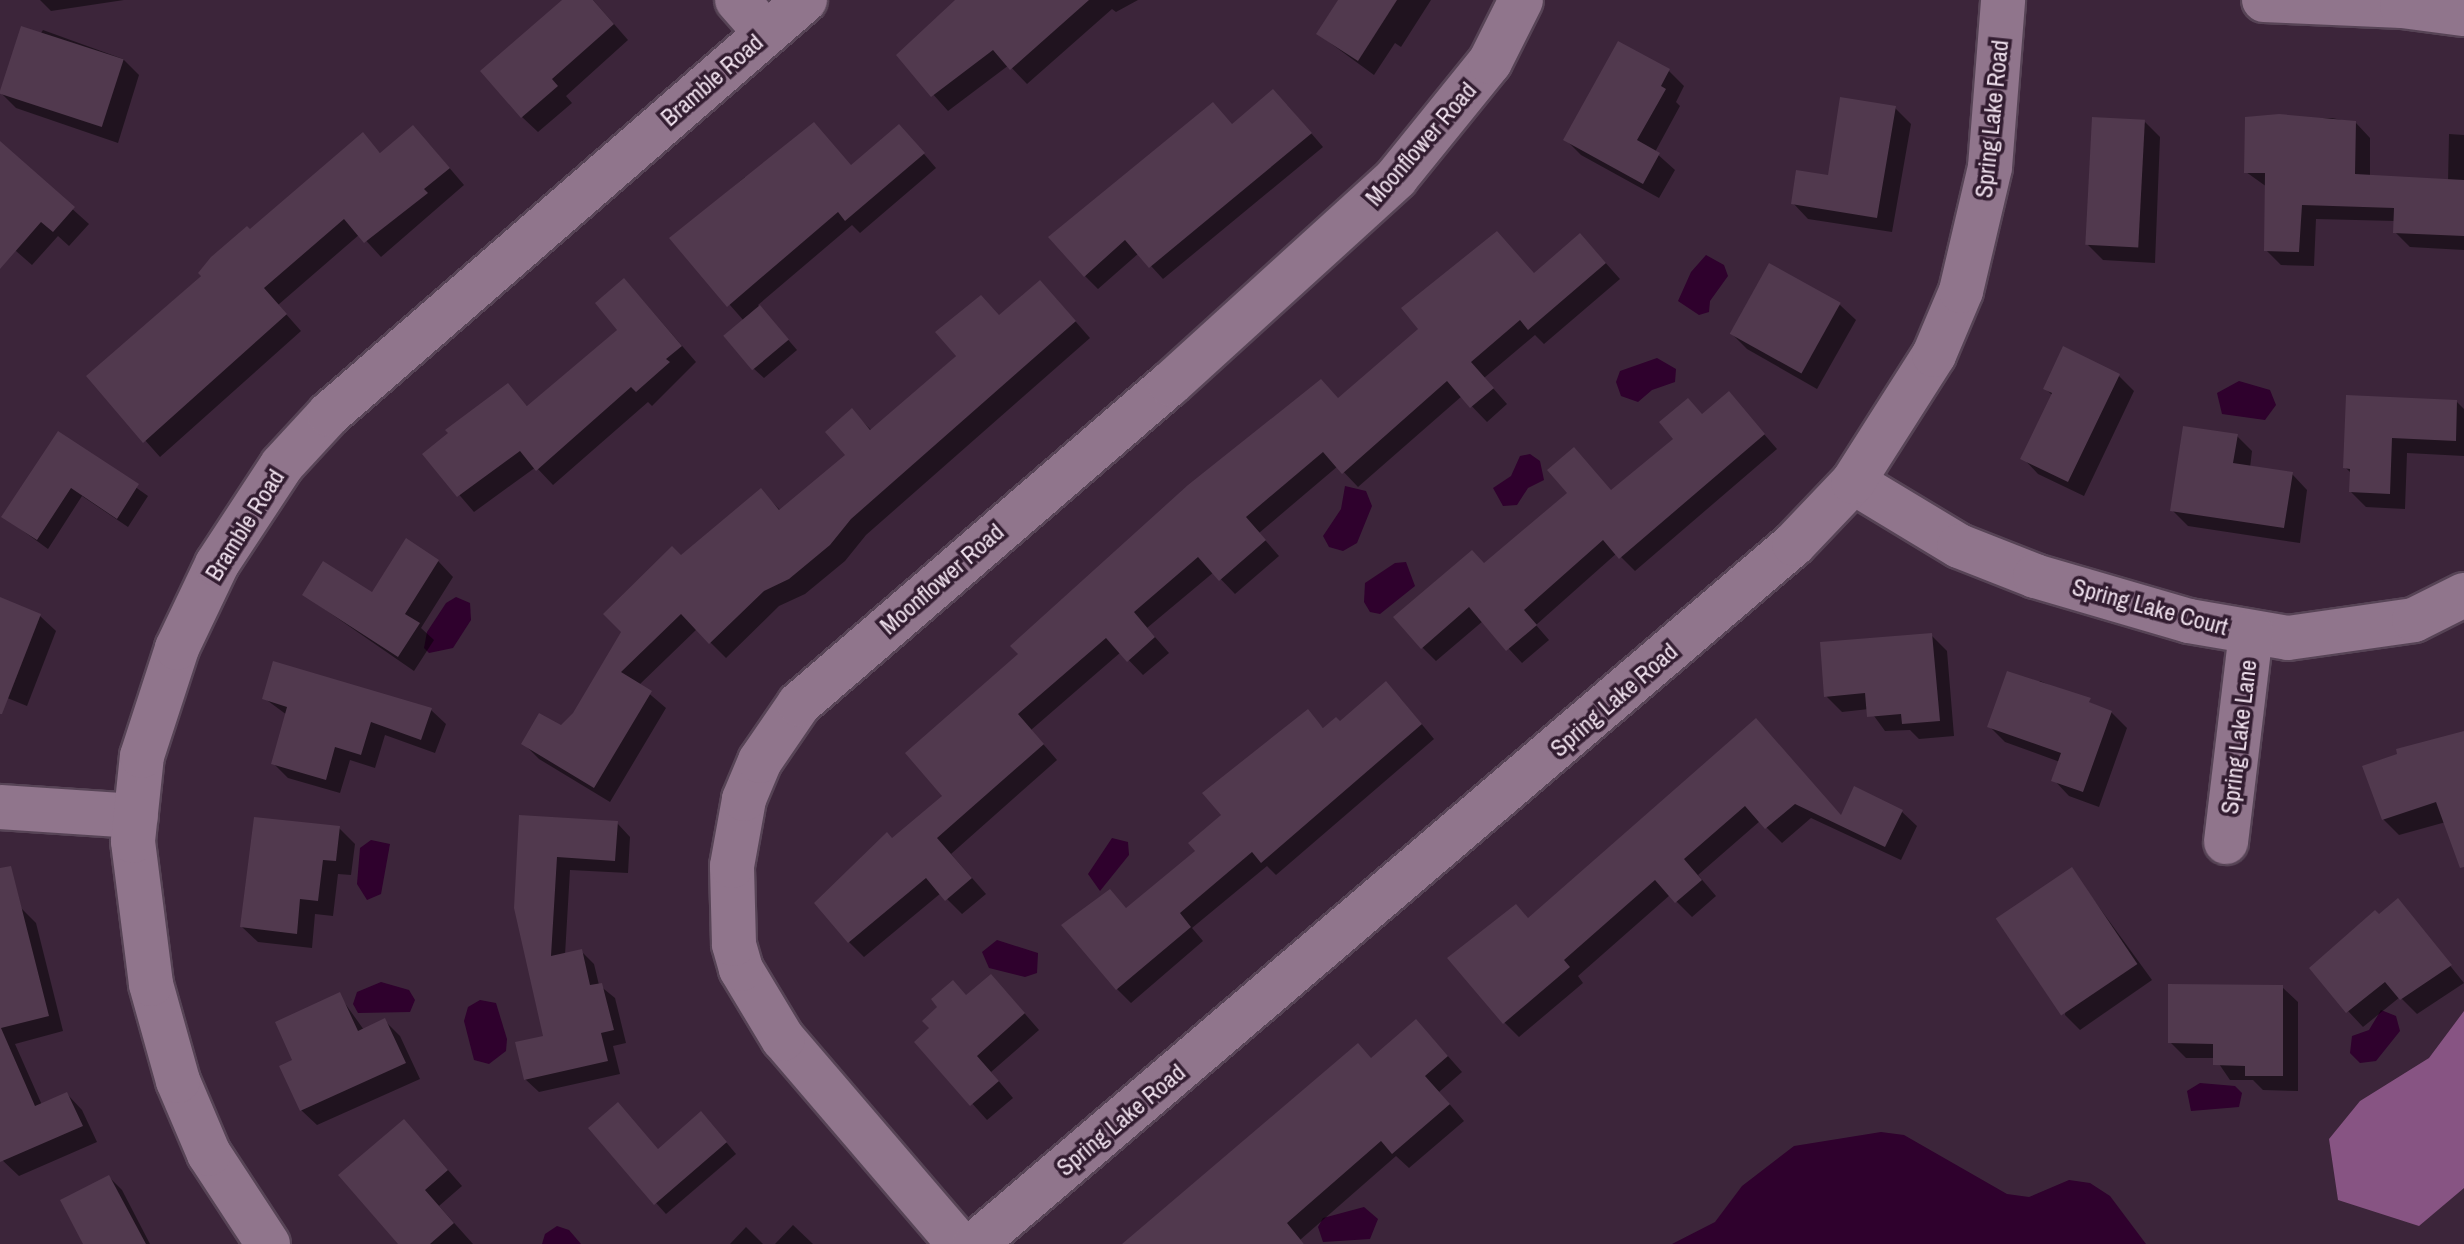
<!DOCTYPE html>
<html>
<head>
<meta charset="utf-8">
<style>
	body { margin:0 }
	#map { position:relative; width:2464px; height:1244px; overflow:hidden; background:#3c253a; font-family:"Archivo Narrow",sans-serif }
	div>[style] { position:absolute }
	.forest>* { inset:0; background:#875483 }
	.water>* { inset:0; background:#2f012d }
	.shadow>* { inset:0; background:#0007 }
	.building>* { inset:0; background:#51394e; transform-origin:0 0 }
	.roads { filter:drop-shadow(2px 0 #574456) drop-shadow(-2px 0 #574456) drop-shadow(0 2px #574456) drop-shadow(0 -2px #574456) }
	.street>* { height:44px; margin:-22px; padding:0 22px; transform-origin:22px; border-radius:22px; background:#90758c }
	span { translate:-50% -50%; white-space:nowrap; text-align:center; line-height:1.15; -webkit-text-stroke:7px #321c30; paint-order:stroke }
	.street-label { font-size:24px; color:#eedfec }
</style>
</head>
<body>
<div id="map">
	<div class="forest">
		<div style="clip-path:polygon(2464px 1011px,2464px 1188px,2419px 1226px,2338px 1200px,2329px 1139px,2360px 1101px,2429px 1058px)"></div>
	</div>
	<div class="water">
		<div style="clip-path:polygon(1706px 255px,1724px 265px,1728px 276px,1710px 301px,1709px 312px,1699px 315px,1678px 301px,1691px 272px)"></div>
		<div style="clip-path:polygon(1657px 358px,1676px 369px,1675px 382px,1652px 390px,1638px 402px,1621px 396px,1616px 382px,1620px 371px)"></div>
		<div style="clip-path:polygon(2239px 381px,2270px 390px,2276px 405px,2265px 420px,2222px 414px,2217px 393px)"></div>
		<div style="clip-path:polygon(1530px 454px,1540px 461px,1544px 480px,1528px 488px,1517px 505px,1503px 506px,1493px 488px,1511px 476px,1520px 456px)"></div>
		<div style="clip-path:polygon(1345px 486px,1366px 491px,1372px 506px,1357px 543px,1343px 551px,1329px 547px,1323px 536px,1341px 509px)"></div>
		<div style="clip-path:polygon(1406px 562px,1415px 586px,1380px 614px,1370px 612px,1364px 602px,1365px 583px,1395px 563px)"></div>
		<div style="clip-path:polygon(456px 597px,470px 603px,471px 620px,453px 648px,429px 653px,424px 648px,427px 632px,446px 603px)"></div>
		<div style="clip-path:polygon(1112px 838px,1128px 842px,1129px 855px,1100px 891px,1088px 874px)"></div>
		<div style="clip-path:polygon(371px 840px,390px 844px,381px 894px,367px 900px,357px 884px,360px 848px)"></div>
		<div style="clip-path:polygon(997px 940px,1038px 953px,1037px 973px,1025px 977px,989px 968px,982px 952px)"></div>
		<div style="clip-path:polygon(381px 982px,409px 990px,415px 1000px,410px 1012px,358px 1013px,353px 1004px,357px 992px)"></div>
		<div style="clip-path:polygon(480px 1000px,496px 1003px,507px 1039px,506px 1051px,489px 1064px,474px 1060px,464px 1021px,468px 1007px)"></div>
		<div style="clip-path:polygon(2381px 1010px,2396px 1016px,2400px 1031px,2376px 1061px,2360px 1063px,2350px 1053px,2352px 1036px,2369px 1030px)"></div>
		<div style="clip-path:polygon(2200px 1083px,2235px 1086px,2242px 1093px,2239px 1107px,2191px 1111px,2187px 1091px)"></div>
		<div style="clip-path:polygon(1881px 1132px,1904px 1135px,2007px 1194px,2029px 1197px,2069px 1180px,2090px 1183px,2110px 1196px,2146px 1244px,1672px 1244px,1715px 1222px,1742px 1186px,1794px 1146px)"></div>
		<div style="clip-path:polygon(1364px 1207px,1378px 1219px,1370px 1239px,1323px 1242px,1318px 1227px,1323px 1218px)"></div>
		<div style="clip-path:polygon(557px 1226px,569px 1230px,581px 1244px,542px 1244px,545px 1234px)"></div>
	</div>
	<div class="shadow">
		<div style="clip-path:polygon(40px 0,124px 0,51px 11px)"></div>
		<div style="clip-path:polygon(565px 0,593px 0,628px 40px,566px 96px,572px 103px,538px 132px,522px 117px)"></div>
		<div style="clip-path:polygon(964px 0,1138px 0,1116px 12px,1112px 9px,1027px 84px,1009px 65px,948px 111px,898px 55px)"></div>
		<div style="clip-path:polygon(1340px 0,1431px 0,1401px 47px,1395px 43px,1374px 75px,1318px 34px)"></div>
		<div style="clip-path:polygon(43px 30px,123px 59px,139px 75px,118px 143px,16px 108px,1px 93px)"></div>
		<div style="clip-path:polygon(1669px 71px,1684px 86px,1676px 102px,1680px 106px,1655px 152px,1675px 170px,1659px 198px,1581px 155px,1565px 139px)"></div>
		<div style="clip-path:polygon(1287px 105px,1323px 147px,1163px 279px,1139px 253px,1098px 289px,1085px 276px,1233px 126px)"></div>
		<div style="clip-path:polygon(1895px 108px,1911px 124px,1892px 232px,1808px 219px,1793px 203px,1830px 177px)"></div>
		<div style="clip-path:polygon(2332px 118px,2356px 123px,2370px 138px,2370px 177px,2448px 181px,2449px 134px,2464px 135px,2464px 250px,2410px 247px,2395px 232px,2395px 221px,2316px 219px,2314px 266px,2281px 265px,2266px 250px,2267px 187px,2246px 172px,2247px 119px)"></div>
		<div style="clip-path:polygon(2145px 122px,2160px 137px,2155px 263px,2103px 260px,2088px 245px)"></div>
		<div style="clip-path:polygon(362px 134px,382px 155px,429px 144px,464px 185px,381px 257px,360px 234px,278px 305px,301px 331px,160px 457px,88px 376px)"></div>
		<div style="clip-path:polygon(912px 140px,936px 168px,860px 233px,852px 225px,758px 305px,797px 350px,764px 378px,753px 368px,744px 321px,672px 239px,745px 177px,852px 167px)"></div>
		<div style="clip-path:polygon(0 144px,89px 224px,69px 246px,58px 236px,32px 265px,0 237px)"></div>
		<div style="clip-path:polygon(1595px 251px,1620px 279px,1544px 344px,1535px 335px,1484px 378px,1507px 404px,1487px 422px,1462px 396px,1358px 487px,1338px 466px,1259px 533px,1279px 556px,1235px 594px,1214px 572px,1147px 628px,1169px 653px,1143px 675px,1121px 652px,1031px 730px,1057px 760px,951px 854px,986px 894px,962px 914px,941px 893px,864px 957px,849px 942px,816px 903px,945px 796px,908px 754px,1339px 400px,1535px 275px)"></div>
		<div style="clip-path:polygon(639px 296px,696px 362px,652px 406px,648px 402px,553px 485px,536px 467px,474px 512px,425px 455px,508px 385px,528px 407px,620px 330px)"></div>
		<div style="clip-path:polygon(1055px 298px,1090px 338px,866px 535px,845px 561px,805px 594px,779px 606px,726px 658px,697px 629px,639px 685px,666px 708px,610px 802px,539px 759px,523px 743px,561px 728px,575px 714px,681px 558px,761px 491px,781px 511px,848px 455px,852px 411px,872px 431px,1000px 317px)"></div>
		<div style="clip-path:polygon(1840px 305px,1856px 320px,1817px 389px,1747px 349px,1732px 334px)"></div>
		<div style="clip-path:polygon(2119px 376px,2134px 391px,2084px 496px,2038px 474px,2023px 458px,2053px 396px,2045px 388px)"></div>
		<div style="clip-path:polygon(1729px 394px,1777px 449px,1635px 571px,1617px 553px,1536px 625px,1549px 640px,1522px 663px,1483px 621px,1436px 661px,1422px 647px,1485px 565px,1612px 492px)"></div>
		<div style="clip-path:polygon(2348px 397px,2457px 402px,2464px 409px,2464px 456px,2407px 453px,2405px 509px,2366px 507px,2351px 492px,2351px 473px,2345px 467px)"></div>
		<div style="clip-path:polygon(59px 433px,148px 496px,128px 527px,82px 496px,48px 549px,4px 517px)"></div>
		<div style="clip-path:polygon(2237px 436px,2252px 451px,2250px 468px,2292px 474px,2307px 490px,2300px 543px,2188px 526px,2172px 510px)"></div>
		<div style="clip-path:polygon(438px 561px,453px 577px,421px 628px,434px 640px,414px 671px,304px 595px,372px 595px)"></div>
		<div style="clip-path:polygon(0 608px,40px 616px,56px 631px,27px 706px,0 695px)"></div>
		<div style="clip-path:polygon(1931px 635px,1947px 651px,1954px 736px,1919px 739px,1910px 730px,1885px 731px,1869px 709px,1842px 712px,1826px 696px)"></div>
		<div style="clip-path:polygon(2040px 681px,2111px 712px,2127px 728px,2099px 807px,2069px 796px,2054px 780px,2060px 762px,2005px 742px,1989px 726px)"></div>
		<div style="clip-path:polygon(264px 698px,431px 710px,446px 724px,435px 753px,385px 735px,375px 768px,350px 760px,340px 793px,288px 778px,273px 763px,287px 715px)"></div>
		<div style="clip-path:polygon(1400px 698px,1434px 739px,1276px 875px,1267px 866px,1192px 928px,1203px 941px,1131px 1003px,1117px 989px,1127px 910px,1198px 851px,1308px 712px,1325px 730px)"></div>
		<div style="clip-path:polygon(1756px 721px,1842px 817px,1901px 811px,1917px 826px,1901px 860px,1811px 818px,1782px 843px,1760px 821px,1698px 875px,1716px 896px,1692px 917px,1670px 895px,1578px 976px,1583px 983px,1519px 1037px,1504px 1022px,1529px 919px)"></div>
		<div style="clip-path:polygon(2464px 732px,2464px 817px,2399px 835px,2383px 819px)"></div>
		<div style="clip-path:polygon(521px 817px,617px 823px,630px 837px,628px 873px,570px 870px,565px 955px,581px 951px,594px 964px,599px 985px,615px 998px,626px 1043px,613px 1046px,620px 1074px,539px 1092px,525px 1079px,546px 1037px)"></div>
		<div style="clip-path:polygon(339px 828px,355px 844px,351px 875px,338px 874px,333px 916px,315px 914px,312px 948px,258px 942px,242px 927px)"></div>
		<div style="clip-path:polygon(2072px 870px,2152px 980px,2080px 1030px,2065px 1015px)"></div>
		<div style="clip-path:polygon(2398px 901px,2464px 983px,2417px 1014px,2400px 997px,2363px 1027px,2348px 1011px,2379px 916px)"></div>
		<div style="clip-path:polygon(20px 907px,36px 923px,63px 1031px,15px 1044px,42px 1105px,67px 1094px,82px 1110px,97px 1142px,19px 1176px,0 1158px,0 913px)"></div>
		<div style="clip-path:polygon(2282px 987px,2298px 1002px,2298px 1091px,2263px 1090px,2253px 1080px,2230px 1080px,2215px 1058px,2186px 1058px,2170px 1042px)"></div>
		<div style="clip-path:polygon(1006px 992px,1039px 1030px,991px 1072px,1013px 1098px,987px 1120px,917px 1042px,967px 997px)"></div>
		<div style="clip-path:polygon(339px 995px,364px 1030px,385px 1021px,400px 1036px,420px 1079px,317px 1125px,301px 1110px,295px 1061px)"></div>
		<div style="clip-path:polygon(1431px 1037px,1462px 1072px,1439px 1092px,1464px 1121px,1409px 1168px,1396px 1156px,1300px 1240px,1304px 1244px,1125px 1244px)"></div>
		<div style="clip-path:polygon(711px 1124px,736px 1154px,666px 1214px,656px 1203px,659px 1151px)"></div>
		<div style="clip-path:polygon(419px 1137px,462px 1186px,439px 1206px,473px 1244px,400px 1244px)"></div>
		<div style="clip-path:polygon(109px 1177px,122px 1190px,150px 1244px,86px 1244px)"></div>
		<div style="clip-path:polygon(793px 1225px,813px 1244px,775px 1244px)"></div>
		<div style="clip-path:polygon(746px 1227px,763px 1244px,730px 1244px)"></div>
	</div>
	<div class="building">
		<div style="clip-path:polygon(562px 0,593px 0,614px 24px,552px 79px,558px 86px,521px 118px,480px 71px)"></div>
		<div style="clip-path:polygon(955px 0,1089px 0,1010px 70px,993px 50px,931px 97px,896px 55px)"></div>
		<div style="clip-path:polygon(1338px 0,1397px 0,1358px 61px,1316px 34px)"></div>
		<div style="left:21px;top:26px;width:108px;height:71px;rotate:18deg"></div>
		<div style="clip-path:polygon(1618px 41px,1670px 69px,1661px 86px,1666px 89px,1637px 140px,1660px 153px,1643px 184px,1563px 140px)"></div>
		<div style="clip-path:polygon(1273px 89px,1312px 133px,1149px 268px,1125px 240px,1084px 277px,1048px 237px,1213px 102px,1232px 124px)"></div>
		<div style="clip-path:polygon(1840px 97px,1896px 106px,1877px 218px,1791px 204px,1796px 170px,1828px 175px)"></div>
		<div style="clip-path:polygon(2279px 114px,2356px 121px,2355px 174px,2464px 180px,2464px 236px,2393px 233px,2394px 208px,2302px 205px,2299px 252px,2264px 251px,2265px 173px,2244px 173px,2245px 117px)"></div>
		<div style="left:2092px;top:117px;width:53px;height:128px;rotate:3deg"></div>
		<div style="clip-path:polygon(814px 122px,851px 165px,899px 124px,925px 153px,845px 221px,838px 212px,727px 307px,669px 238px)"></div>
		<div style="clip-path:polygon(413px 125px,450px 168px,424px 189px,428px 193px,364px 243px,344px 219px,264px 288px,287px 314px,143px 443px,86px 376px,201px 276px,198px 273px,211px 257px,247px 226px,250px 229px,363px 132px,380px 153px)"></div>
		<div style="clip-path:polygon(0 141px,75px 207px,53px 232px,41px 222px,0 269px)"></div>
		<div style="clip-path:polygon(1497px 231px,1534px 273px,1580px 233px,1606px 263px,1528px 330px,1520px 320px,1471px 362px,1494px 388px,1470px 408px,1447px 381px,1342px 474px,1323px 452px,1246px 517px,1266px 540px,1219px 581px,1198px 557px,1134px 612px,1155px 637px,1127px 662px,1106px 638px,1018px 714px,1044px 744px,937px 838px,972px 878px,945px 901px,926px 878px,848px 943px,814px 903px,887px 832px,892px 838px,942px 796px,905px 753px,1018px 654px,1010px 646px,1188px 485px,1321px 379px,1338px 398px,1418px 329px,1401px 308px)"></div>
		<div style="left:1769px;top:263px;width:82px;height:81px;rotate:29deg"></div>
		<div style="clip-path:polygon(624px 278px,682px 346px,666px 359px,670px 362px,636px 392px,631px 387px,536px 471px,520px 451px,457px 497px,422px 454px,448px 433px,445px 430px,508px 383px,527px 406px,617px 330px,595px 303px)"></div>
		<div style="clip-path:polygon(1040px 280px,1076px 321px,851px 519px,830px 545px,789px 579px,764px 591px,709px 644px,681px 614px,621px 672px,652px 691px,594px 788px,521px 744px,539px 713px,561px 725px,573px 713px,621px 632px,603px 614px,672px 546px,681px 555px,761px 488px,779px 510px,845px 455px,825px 432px,852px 408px,870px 430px,956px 356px,935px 332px,981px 295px,999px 315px)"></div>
		<div style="left:760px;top:305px;width:45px;height:48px;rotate:50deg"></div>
		<div style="clip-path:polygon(2063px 346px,2120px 374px,2068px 482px,2020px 459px,2052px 393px,2043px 389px)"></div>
		<div style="clip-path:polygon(1729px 391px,1765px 434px,1619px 559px,1603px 540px,1524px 610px,1537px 625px,1506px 651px,1469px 607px,1421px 649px,1393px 617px,1472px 550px,1484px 563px,1567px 493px,1547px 470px,1574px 447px,1611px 490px,1673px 439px,1659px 422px,1688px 398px,1702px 414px)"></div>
		<div style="clip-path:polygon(2346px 395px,2457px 400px,2456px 441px,2392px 438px,2390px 494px,2349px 492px,2350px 469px,2343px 468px)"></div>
		<div style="clip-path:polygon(2183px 426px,2238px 434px,2233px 463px,2293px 472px,2284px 528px,2170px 511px)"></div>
		<div style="clip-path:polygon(58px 431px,139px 484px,117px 519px,71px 488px,37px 540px,1px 517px)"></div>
		<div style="clip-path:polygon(406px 538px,439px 560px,405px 614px,420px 623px,398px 657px,302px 595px,323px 561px,372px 592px)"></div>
		<div style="clip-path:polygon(0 597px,41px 614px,2px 714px,0 714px)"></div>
		<div style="clip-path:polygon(1932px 633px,1940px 721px,1902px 724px,1901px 714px,1867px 717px,1865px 693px,1824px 697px,1820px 642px)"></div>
		<div style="clip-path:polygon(273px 661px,432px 708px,421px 740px,371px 722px,361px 755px,335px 747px,326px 780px,271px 764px,287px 707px,262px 699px)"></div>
		<div style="clip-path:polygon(2007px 671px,2091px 698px,2089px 702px,2112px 711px,2083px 792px,2051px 781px,2061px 753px,1987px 727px)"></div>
		<div style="clip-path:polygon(1386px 681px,1422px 724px,1261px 863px,1252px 852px,1180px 913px,1191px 927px,1116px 990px,1061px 925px,1110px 889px,1126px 908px,1195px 851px,1188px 843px,1221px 815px,1202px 793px,1308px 709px,1323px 728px,1336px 717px,1340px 721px)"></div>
		<div style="clip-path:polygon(1756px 718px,1841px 815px,1854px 786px,1903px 810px,1885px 847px,1795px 804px,1765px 829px,1745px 806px,1684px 859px,1702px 880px,1675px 903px,1655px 880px,1564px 960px,1570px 967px,1503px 1024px,1447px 958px,1516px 904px,1528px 918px)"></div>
		<div style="clip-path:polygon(2464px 731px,2464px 867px,2460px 868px,2436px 802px,2382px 820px,2362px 766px,2397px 754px,2396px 749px)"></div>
		<div style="clip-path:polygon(519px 815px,618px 821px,615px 861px,557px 857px,551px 956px,582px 949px,590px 985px,602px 983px,614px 1030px,601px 1033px,608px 1061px,524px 1080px,515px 1042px,543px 1036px,514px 908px)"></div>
		<div style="clip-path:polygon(254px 817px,340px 826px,336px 861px,323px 860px,318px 901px,300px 899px,297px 934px,240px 927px)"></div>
		<div style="clip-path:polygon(11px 866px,49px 1016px,1px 1028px,35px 1106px,67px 1092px,83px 1126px,0 1162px,0 868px)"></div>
		<div style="left:2072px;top:867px;width:117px;height:92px;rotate:56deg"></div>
		<div style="clip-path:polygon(2398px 898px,2452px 965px,2400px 1000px,2385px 982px,2346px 1013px,2309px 968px,2375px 910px,2379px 914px)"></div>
		<div style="clip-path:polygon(991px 974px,1025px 1013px,977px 1056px,999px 1081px,970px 1106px,914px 1042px,929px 1028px,922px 1021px,937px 1007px,931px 999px,953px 980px,966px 995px)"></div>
		<div style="clip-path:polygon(2168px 984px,2283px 985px,2283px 1076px,2245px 1076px,2245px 1066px,2213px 1065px,2213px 1044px,2168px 1043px)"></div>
		<div style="clip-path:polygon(340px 992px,358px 1031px,385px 1018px,406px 1063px,300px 1111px,279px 1066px,292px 1060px,275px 1022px)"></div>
		<div style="clip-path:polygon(1416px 1019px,1448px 1056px,1425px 1076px,1450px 1104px,1392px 1154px,1381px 1141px,1287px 1223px,1304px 1244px,1122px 1244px,1358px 1043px,1371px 1058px)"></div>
		<div style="clip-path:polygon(618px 1102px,658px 1149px,701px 1111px,727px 1142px,654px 1205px,588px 1128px)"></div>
		<div style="clip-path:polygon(404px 1119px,448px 1170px,425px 1190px,454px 1223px,430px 1244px,398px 1244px,338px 1175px)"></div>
		<div style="clip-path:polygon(109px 1175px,146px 1244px,83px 1244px,60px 1200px)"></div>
	</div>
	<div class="roads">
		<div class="street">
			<div style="left:737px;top:0;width:44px;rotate:48.7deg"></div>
			<div style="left:2264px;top:0;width:138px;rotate:2.5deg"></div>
			<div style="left:2402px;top:6px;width:63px;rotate:7.4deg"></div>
			<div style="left:1853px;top:482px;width:124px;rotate:31.1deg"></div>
			<div style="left:1959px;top:546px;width:82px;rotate:21.5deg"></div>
			<div style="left:2035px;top:576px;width:160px;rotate:16.3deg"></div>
			<div style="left:2189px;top:621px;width:100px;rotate:9.7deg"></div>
			<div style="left:2288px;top:638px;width:127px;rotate:-8.1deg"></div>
			<div style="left:2414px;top:620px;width:56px;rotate:-26.6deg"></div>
			<div style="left:0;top:807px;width:136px;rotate:3.8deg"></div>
			<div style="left:2226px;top:842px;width:211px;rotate:-83.2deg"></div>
			<div style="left:268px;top:1244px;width:108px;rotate:-123.2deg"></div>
			<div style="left:209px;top:1154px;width:79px;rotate:-113deg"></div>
			<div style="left:178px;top:1081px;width:101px;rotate:-105.6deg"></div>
			<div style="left:151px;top:984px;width:144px;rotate:-97.2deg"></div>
			<div style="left:133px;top:841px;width:85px;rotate:-84deg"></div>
			<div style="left:142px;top:756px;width:114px;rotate:-72deg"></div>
			<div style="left:177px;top:648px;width:93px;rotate:-64.5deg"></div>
			<div style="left:217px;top:564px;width:118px;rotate:-56.7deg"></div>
			<div style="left:282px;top:465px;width:69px;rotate:-47.3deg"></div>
			<div style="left:329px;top:414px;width:631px;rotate:-41.02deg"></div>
			<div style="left:959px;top:1244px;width:270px;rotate:-130.6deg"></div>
			<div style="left:783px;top:1039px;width:82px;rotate:-121deg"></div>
			<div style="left:741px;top:969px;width:26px;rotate:-106deg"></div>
			<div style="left:734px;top:944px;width:78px;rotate:-91.5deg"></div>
			<div style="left:732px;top:866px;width:68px;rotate:-79.8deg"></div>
			<div style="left:744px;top:799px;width:41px;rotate:-67.2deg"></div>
			<div style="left:760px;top:761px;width:69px;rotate:-55.6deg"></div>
			<div style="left:799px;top:704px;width:490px;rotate:-40.8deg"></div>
			<div style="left:1170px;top:384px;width:306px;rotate:-42.3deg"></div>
			<div style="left:1396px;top:178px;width:149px;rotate:-51deg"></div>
			<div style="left:1490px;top:62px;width:69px;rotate:-63.4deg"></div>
			<div style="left:975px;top:1244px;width:1077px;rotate:-40.52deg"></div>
			<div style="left:1794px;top:544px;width:86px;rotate:-46.4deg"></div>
			<div style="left:1853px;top:482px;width:151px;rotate:-57.5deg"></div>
			<div style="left:1934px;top:355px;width:69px;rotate:-67.1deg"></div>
			<div style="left:1961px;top:291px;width:127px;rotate:-76.8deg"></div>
			<div style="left:1990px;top:167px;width:168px;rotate:-85.5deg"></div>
		</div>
	</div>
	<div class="street-label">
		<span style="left:712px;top:80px;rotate:-41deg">Bramble Road</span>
		<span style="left:1992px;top:119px;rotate:-84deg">Spring Lake Road</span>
		<span style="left:1421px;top:144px;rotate:-49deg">Moonflower Road</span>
		<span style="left:245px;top:525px;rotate:-58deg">Bramble Road</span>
		<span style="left:942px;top:579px;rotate:-41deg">Moonflower Road</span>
		<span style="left:2150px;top:607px;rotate:15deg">Spring Lake Court</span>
		<span style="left:1614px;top:700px;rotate:-41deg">Spring Lake Road</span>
		<span style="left:2239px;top:737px;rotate:-83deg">Spring Lake Lane</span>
		<span style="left:1121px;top:1120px;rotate:-40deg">Spring Lake Road</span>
	</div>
</div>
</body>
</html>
